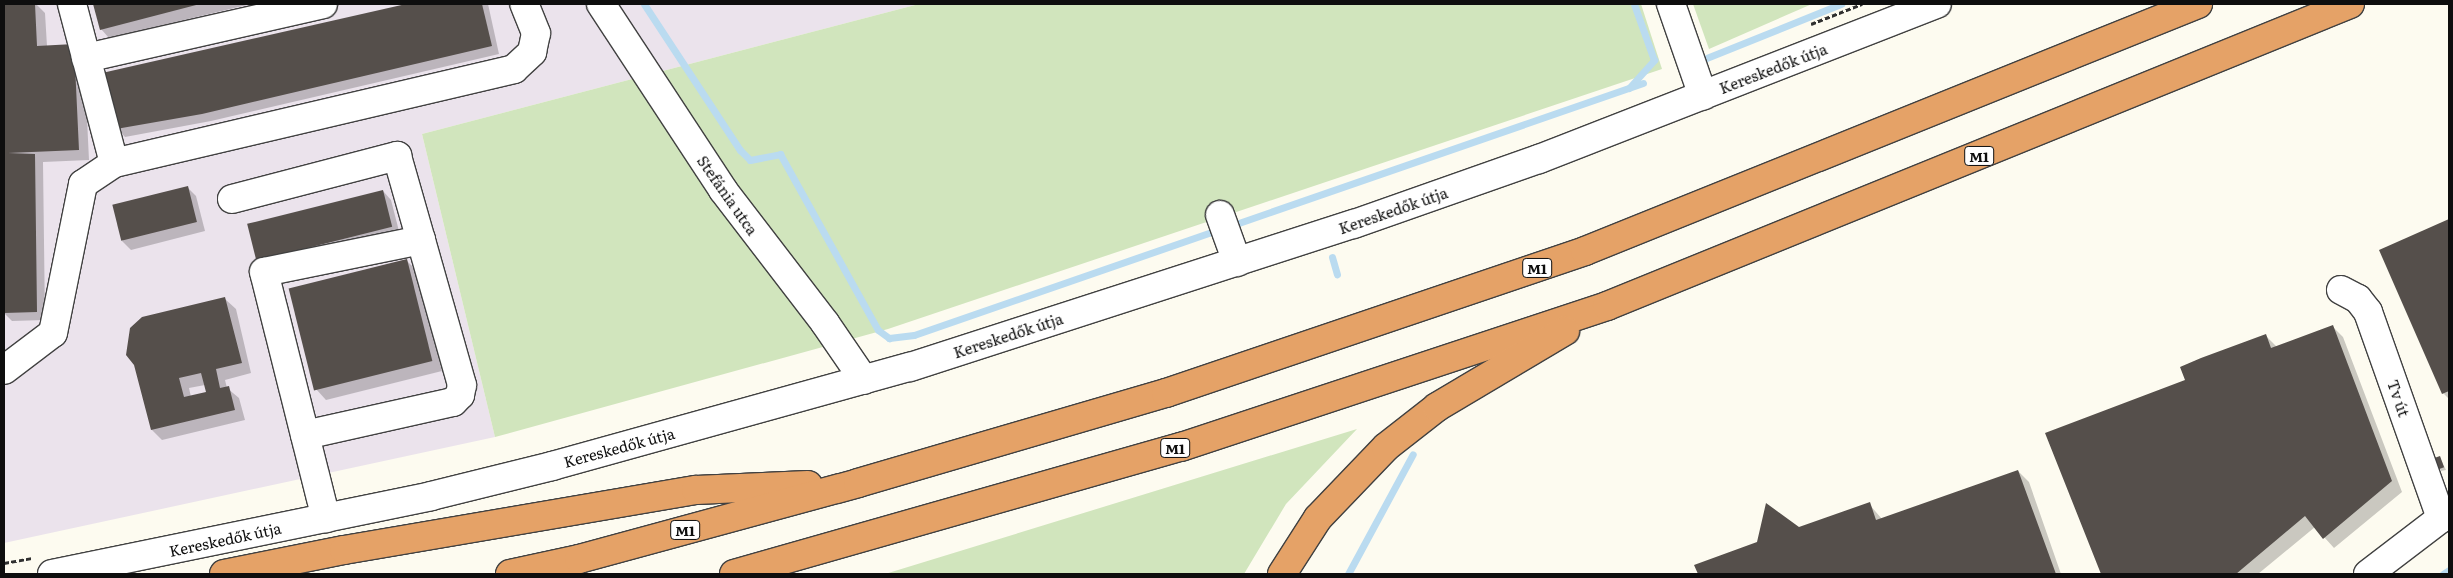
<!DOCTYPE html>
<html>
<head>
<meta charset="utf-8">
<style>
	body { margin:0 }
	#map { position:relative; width:2453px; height:578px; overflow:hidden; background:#fdfbf0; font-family:Literata,serif }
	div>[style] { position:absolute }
	.industrial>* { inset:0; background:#ebe3ec }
	.green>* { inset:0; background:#d1e5bd }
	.shadow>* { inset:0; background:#0003 }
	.stream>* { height:7px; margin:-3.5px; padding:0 3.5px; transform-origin:3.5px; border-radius:3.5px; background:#badbf0 }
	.building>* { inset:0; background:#554f4b; transform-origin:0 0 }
	.path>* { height:3px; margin-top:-1.5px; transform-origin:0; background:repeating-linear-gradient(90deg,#303030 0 5px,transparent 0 7.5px) }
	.roads { filter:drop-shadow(1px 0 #414141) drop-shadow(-1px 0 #414141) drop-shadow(0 1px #414141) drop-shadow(0 -1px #414141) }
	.minor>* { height:28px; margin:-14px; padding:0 14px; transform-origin:14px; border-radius:14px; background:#fff }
	.highway>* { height:28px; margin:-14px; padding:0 14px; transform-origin:14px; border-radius:14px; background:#e5a267 }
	span { translate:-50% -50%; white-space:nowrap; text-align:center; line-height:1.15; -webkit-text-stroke:5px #fff; paint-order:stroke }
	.shield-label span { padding:1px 4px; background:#fff; border:1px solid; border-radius:4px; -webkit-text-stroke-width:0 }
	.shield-label { font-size:14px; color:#0e0e0e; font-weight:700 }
	.street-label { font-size:15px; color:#0e0e0e }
	.frame { position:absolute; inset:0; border:5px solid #0e0e0e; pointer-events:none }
</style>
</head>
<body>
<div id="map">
	<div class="industrial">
		<div style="clip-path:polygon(4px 4px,919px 4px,422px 134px,495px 437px,4px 543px)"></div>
	</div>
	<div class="green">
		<div style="clip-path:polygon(919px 4px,1641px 4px,1662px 69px,888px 329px,495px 437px,422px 134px)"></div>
		<div style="clip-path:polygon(1693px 4px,1812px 4px,1709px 49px)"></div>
		<div style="clip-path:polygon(1357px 429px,1286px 504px,1244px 574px,885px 574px)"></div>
	</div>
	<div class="shadow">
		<div style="clip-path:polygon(4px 4px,36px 4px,45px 13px,47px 46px,84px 56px,89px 160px,43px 162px,45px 320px,12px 321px,4px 313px)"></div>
		<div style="clip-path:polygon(95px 4px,251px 4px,109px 38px,101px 29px)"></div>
		<div style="clip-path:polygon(411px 4px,488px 4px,499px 54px,211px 121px,125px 137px,117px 128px,104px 74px)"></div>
		<div style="clip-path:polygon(187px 187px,196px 196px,205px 231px,131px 250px,122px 241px)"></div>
		<div style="clip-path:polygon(383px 191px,391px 200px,400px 235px,266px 268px,257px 260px)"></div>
		<div style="clip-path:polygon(2449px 220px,2449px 399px,2443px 393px,2381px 250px)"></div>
		<div style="clip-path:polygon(407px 261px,417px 271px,442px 371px,326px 400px,316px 389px)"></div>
		<div style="clip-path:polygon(evenodd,225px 299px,236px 309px,251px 373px,225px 380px,227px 388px,239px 398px,245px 420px,162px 440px,152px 430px,135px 364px,225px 299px,205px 385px,207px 393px,191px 397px,189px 388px,205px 385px)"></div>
		<div style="clip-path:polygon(2332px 326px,2343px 337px,2402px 492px,2334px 548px,2315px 527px,2258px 574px,2102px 574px,2047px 434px,2187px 381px,2266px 336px,2277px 347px)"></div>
		<div style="clip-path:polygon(2440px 458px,2446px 470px,2441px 471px,2435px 459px)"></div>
		<div style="clip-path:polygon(2018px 471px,2029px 482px,2061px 574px,1699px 574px,1696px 565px,1869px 504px,1882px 519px)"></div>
	</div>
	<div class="stream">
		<div style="left:644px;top:4px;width:175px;rotate:56.7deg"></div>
		<div style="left:740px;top:150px;width:14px;rotate:45deg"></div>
		<div style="left:750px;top:160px;width:31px;rotate:-11deg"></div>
		<div style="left:780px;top:154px;width:201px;rotate:60.9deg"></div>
		<div style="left:878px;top:330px;width:14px;rotate:36deg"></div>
		<div style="left:889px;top:338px;width:25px;rotate:-7deg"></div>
		<div style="left:914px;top:335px;width:324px;rotate:-19.1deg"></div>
		<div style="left:1704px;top:59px;width:148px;rotate:-21.9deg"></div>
		<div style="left:1629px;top:88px;width:38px;rotate:-48deg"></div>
		<div style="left:1654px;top:60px;width:59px;rotate:-109.7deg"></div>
		<div style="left:1230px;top:226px;width:437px;rotate:-19.1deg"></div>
		<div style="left:1332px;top:257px;width:18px;rotate:74deg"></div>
		<div style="left:1348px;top:574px;width:136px;rotate:-61.6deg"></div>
		<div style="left:2443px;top:574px;width:7px;rotate:-34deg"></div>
	</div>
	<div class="building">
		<div style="clip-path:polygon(4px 4px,35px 4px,37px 46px,74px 44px,79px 150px,8px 153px,35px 154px,37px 312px,4px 313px)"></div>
		<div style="clip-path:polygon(93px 4px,200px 4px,100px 30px)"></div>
		<div style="clip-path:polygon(406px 4px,482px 4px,492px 46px,202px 114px,116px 129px,102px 73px)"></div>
		<div style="left:188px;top:186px;width:37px;height:78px;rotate:76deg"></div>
		<div style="left:383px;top:190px;width:38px;height:140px;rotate:76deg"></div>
		<div style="clip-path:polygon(2449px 219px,2449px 391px,2442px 394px,2379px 250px)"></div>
		<div style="left:407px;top:259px;width:105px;height:122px;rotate:76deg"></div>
		<div style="clip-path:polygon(evenodd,225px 297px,242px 363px,216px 369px,220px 388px,229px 386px,235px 410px,151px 430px,134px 365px,126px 355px,130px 328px,142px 317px,225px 297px,201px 373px,206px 392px,184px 397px,179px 378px,201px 373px)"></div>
		<div style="clip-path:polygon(2333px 325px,2392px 481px,2323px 539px,2305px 516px,2236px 574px,2101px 574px,2045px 433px,2185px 380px,2180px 367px,2201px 358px,2266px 334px,2271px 348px)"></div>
		<div style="left:2440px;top:456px;width:12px;height:6px;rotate:70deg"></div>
		<div style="clip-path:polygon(2018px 470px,2056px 574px,1698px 574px,1694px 565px,1757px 542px,1766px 503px,1799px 527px,1870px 502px,1876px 520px)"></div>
	</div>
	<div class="path">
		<div style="left:1811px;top:24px;width:55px;rotate:-21.4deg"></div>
		<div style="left:4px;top:563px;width:28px;rotate:-10deg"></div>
	</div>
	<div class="roads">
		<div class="minor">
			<div style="left:72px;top:4px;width:164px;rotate:75.2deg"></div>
			<div style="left:601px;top:4px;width:222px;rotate:56.7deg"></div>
			<div style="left:723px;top:190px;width:168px;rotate:52.5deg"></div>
			<div style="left:825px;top:323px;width:69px;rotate:55.6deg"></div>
			<div style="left:1671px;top:4px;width:97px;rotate:70.8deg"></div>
			<div style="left:86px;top:58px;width:243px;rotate:-12.8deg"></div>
			<div style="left:232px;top:199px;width:171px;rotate:-14.6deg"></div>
			<div style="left:397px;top:156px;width:87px;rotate:74.1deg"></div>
			<div style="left:1220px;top:215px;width:50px;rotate:70.1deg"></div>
			<div style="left:2341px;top:290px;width:19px;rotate:28deg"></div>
			<div style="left:2358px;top:299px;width:16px;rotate:52deg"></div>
			<div style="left:2368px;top:312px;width:219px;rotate:70.5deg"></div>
			<div style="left:4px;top:370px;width:61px;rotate:-37.1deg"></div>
			<div style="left:53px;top:333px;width:152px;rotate:-78.6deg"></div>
			<div style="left:83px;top:184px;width:37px;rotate:-34deg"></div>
			<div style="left:114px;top:163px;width:411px;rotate:-13.2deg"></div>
			<div style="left:514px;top:69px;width:25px;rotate:-43deg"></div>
			<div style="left:532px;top:52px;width:19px;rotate:-78deg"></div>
			<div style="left:536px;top:33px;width:31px;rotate:-112deg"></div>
			<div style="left:305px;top:435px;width:152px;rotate:-12.6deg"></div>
			<div style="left:453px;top:402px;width:10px;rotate:-45deg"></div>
			<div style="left:460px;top:395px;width:10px;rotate:-79deg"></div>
			<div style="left:462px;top:385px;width:151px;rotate:-105.8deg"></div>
			<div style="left:421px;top:240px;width:160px;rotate:168.5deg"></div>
			<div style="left:264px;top:272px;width:254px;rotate:75.9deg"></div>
			<div style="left:52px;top:574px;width:387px;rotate:-11.6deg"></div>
			<div style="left:431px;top:496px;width:125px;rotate:-13.9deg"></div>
			<div style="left:552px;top:466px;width:371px;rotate:-15.5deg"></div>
			<div style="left:910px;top:367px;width:466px;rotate:-17.9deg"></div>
			<div style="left:1354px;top:224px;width:196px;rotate:-19.4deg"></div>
			<div style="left:1539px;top:159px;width:427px;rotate:-21.3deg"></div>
			<div style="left:2368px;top:574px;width:102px;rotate:-37.4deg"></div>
		</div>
		<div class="highway">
			<div style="left:224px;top:574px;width:122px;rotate:-11.3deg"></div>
			<div style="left:344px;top:550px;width:357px;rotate:-9.7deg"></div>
			<div style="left:696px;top:490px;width:112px;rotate:-2.6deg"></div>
			<div style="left:510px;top:574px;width:71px;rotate:-12.3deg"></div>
			<div style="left:579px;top:559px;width:289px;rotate:-15.2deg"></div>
			<div style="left:858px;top:483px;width:321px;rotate:-16.3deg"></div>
			<div style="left:1166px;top:393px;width:442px;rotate:-18.7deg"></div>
			<div style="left:1585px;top:251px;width:661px;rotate:-21.95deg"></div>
			<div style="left:734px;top:574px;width:465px;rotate:-15.9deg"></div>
			<div style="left:1181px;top:447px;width:449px;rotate:-18.3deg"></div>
			<div style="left:1607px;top:306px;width:802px;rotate:-22.12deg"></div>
			<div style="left:1282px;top:574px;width:67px;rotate:-57.3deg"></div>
			<div style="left:1318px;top:518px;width:98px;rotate:-46.2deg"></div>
			<div style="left:1386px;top:447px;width:65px;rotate:-38.1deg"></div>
			<div style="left:1437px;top:407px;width:149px;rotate:-30.7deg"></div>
		</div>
	</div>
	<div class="shield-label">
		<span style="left:1979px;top:156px">M1</span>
		<span style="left:1537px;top:268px">M1</span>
		<span style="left:1175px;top:448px">M1</span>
		<span style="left:685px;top:530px">M1</span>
	</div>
	<div class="street-label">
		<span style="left:1773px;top:68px;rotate:-21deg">Kereskedők útja</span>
		<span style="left:728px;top:195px;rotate:55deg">Stefánia utca</span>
		<span style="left:1393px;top:210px;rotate:-19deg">Kereskedők útja</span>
		<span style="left:1008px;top:335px;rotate:-18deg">Kereskedők útja</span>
		<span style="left:2399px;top:398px;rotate:71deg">Tv út</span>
		<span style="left:619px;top:447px;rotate:-15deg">Kereskedők útja</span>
		<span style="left:225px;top:539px;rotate:-12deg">Kereskedők útja</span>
	</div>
	<div class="frame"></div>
</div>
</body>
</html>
